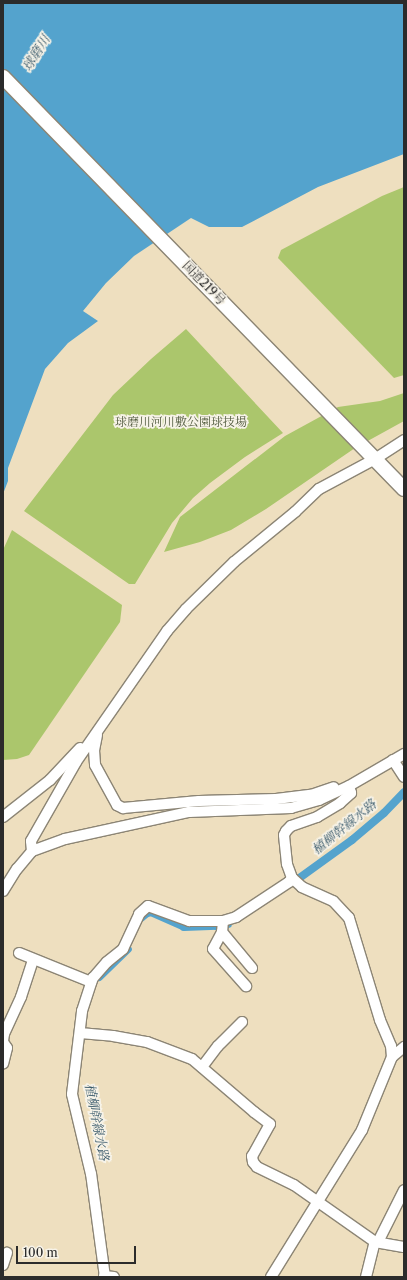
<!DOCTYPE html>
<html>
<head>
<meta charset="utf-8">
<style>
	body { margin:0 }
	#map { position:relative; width:407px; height:1280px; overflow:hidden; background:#eedfbf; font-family:"Libre Caslon Text","Noto Serif JP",serif }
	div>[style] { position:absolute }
	.green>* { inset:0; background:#abc66c }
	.water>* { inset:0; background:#54a3cd }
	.canal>* { height:8px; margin:-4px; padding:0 4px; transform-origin:4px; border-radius:4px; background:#54a3cd }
	.roads { filter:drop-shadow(1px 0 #8c8575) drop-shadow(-1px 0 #8c8575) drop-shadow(0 1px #8c8575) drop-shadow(0 -1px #8c8575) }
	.minor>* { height:10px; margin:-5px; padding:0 5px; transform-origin:5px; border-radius:5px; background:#fff }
	.highway>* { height:14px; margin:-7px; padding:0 7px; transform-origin:7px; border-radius:7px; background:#fff }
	span { translate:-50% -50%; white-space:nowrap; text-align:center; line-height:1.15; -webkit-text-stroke:3.5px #f7f3e8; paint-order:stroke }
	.street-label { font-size:12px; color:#2b2b2b }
	.park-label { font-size:12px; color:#515a3e }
	.water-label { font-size:13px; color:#3b5b6c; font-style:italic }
	.frame { position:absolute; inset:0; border:4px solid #2b2b2b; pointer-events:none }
	.scale { position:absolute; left:16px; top:1246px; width:120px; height:18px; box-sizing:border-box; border:2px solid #2b2b2b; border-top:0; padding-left:5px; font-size:12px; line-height:14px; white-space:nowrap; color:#2b2b2b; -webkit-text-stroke:3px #f7f3e8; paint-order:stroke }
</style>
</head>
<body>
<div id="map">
	<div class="green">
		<div style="clip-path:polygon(404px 187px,404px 375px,394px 378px,278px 258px,281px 250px,382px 196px)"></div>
		<div style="clip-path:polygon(186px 329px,283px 433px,245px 457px,210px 483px,193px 498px,172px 523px,135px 584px,129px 584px,24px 511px,113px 395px,151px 359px)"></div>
		<div style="clip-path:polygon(404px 393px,404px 421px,355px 448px,266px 509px,231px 530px,200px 542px,164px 552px,180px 517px,285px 436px,338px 407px,380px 401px)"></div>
		<div style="clip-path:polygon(12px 530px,122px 605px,120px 622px,29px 755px,17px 759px,3px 760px,3px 550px)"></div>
	</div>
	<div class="water">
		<div style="clip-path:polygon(3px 3px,404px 3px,404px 154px,318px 187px,242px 227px,209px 227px,191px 218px,134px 256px,106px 283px,83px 311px,98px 321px,68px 343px,45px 369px,8px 468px,8px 481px,3px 494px)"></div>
	</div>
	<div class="canal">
		<div style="left:298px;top:879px;width:67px;rotate:-35.8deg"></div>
		<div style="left:352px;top:840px;width:42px;rotate:-40.2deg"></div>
		<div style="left:384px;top:813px;width:29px;rotate:-46deg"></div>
		<div style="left:141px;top:918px;width:8px;rotate:-40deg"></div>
		<div style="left:147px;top:913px;width:4px;rotate:-14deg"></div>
		<div style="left:151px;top:912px;width:36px;rotate:24deg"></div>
		<div style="left:184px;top:927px;width:33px;rotate:-2deg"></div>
		<div style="left:217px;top:926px;width:11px;rotate:-10deg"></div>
		<div style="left:99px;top:977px;width:40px;rotate:-44deg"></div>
	</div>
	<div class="roads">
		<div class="minor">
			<div style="left:97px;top:735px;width:15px;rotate:101deg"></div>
			<div style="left:94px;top:750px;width:15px;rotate:86deg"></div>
			<div style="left:95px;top:765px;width:46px;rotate:61.2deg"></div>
			<div style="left:117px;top:805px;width:7px;rotate:27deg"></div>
			<div style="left:123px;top:808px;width:76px;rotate:-5.3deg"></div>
			<div style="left:199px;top:801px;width:77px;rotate:-1.5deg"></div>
			<div style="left:276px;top:799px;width:35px;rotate:-7deg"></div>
			<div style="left:311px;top:795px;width:24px;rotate:-19deg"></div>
			<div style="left:393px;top:760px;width:20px;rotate:57deg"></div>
			<div style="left:3px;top:817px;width:60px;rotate:-38.2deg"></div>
			<div style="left:50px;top:780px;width:44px;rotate:-46.8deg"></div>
			<div style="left:32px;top:851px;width:10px;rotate:-96deg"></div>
			<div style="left:31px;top:841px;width:91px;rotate:-60.3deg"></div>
			<div style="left:76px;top:762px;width:160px;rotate:-55.2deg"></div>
			<div style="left:167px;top:631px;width:29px;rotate:-49deg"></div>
			<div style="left:186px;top:609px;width:67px;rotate:-44.4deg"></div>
			<div style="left:234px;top:562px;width:79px;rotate:-39.3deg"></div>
			<div style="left:295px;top:512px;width:33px;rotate:-44deg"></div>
			<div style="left:319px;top:489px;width:64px;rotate:-28.2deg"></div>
			<div style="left:375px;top:459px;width:35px;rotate:-33deg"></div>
			<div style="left:3px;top:891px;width:26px;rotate:-58deg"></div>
			<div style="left:17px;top:869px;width:23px;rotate:-50deg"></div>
			<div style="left:32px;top:851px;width:35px;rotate:-20deg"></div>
			<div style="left:65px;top:839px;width:127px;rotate:-12.3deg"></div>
			<div style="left:189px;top:812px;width:102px;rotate:-2.2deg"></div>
			<div style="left:291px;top:808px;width:29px;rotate:-16deg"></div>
			<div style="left:319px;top:800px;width:33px;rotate:-25deg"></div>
			<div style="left:349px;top:786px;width:64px;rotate:-30.2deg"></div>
			<div style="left:223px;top:921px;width:11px;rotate:95deg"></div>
			<div style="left:222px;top:932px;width:19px;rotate:118deg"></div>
			<div style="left:213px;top:949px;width:50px;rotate:48.3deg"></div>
			<div style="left:222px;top:932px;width:47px;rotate:50.2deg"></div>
			<div style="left:19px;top:953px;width:78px;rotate:21.9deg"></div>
			<div style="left:80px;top:1033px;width:33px;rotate:5deg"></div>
			<div style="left:113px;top:1036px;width:35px;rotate:10deg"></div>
			<div style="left:147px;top:1042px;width:48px;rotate:20.7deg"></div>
			<div style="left:192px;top:1059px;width:82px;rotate:40.5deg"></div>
			<div style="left:254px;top:1112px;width:20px;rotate:37deg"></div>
			<div style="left:270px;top:1124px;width:37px;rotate:119deg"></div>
			<div style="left:252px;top:1156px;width:6px;rotate:81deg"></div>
			<div style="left:253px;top:1162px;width:6px;rotate:51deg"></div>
			<div style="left:257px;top:1167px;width:41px;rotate:25.9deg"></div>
			<div style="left:294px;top:1185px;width:99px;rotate:35.1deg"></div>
			<div style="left:375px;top:1242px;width:29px;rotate:10deg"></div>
			<div style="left:3px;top:1041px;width:7px;rotate:-82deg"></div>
			<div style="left:4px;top:1034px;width:41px;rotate:-65.3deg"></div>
			<div style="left:21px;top:997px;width:39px;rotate:-72deg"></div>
			<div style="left:3px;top:1042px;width:7px;rotate:56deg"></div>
			<div style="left:7px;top:1048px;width:16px;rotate:104deg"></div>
			<div style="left:392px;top:1057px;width:16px;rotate:-40deg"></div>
			<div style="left:202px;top:1067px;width:26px;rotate:-53deg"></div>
			<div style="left:218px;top:1046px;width:34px;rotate:-45deg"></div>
			<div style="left:378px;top:1242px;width:58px;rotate:-63.4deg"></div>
			<div style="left:3px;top:1265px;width:13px;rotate:-72deg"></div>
			<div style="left:104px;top:1276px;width:10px;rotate:6deg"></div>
			<div style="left:105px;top:1277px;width:104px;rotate:-97.7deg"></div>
			<div style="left:91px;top:1174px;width:82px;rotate:-103.4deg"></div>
			<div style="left:72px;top:1094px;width:84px;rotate:-83.1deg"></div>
			<div style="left:82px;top:1011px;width:35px;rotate:-72deg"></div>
			<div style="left:93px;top:978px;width:21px;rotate:-49deg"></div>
			<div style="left:107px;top:962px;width:21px;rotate:-39deg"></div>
			<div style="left:123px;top:949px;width:38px;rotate:-65deg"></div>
			<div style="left:139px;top:914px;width:12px;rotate:-42deg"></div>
			<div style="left:148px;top:906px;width:44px;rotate:20.1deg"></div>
			<div style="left:189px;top:921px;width:34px"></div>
			<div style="left:223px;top:921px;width:14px;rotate:-17deg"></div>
			<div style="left:236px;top:917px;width:64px;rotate:-33.4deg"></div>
			<div style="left:289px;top:882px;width:5px;rotate:-53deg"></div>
			<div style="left:292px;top:878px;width:15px;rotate:-110deg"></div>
			<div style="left:287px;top:864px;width:29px;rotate:-96deg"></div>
			<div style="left:284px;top:835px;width:4px;rotate:-63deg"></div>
			<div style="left:286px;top:831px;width:7px;rotate:-45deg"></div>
			<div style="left:291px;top:826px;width:28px;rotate:-19deg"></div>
			<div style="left:317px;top:817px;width:27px;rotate:-31deg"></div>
			<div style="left:340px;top:803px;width:15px;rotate:-42deg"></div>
			<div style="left:351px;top:793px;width:7px;rotate:-106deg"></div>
			<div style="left:271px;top:1277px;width:173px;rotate:-58.2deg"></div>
			<div style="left:362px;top:1130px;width:79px;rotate:-67.7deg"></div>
			<div style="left:392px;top:1057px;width:11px;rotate:-95deg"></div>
			<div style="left:391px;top:1046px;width:28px;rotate:-113deg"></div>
			<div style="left:380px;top:1020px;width:107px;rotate:-106.9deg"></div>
			<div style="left:349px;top:918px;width:23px;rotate:-133deg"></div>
			<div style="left:333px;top:901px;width:34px;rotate:-156deg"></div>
			<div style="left:302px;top:887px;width:13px;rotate:-138deg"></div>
			<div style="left:366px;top:1277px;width:36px;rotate:-76deg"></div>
		</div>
		<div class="highway">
			<div style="left:3px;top:77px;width:575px;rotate:45.78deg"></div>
		</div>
	</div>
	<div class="street-label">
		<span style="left:204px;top:283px;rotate:46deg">国道219号</span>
	</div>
	<div class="park-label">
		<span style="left:181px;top:422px">球磨川河川敷公園球技場</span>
	</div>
	<div class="water-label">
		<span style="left:36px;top:53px;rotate:-58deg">球磨川</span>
		<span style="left:344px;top:827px;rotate:-39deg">植柳幹線水路</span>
		<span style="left:97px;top:1122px;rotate:79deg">植柳幹線水路</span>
	</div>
	<div class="frame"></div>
	<div class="scale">100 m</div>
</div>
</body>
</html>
